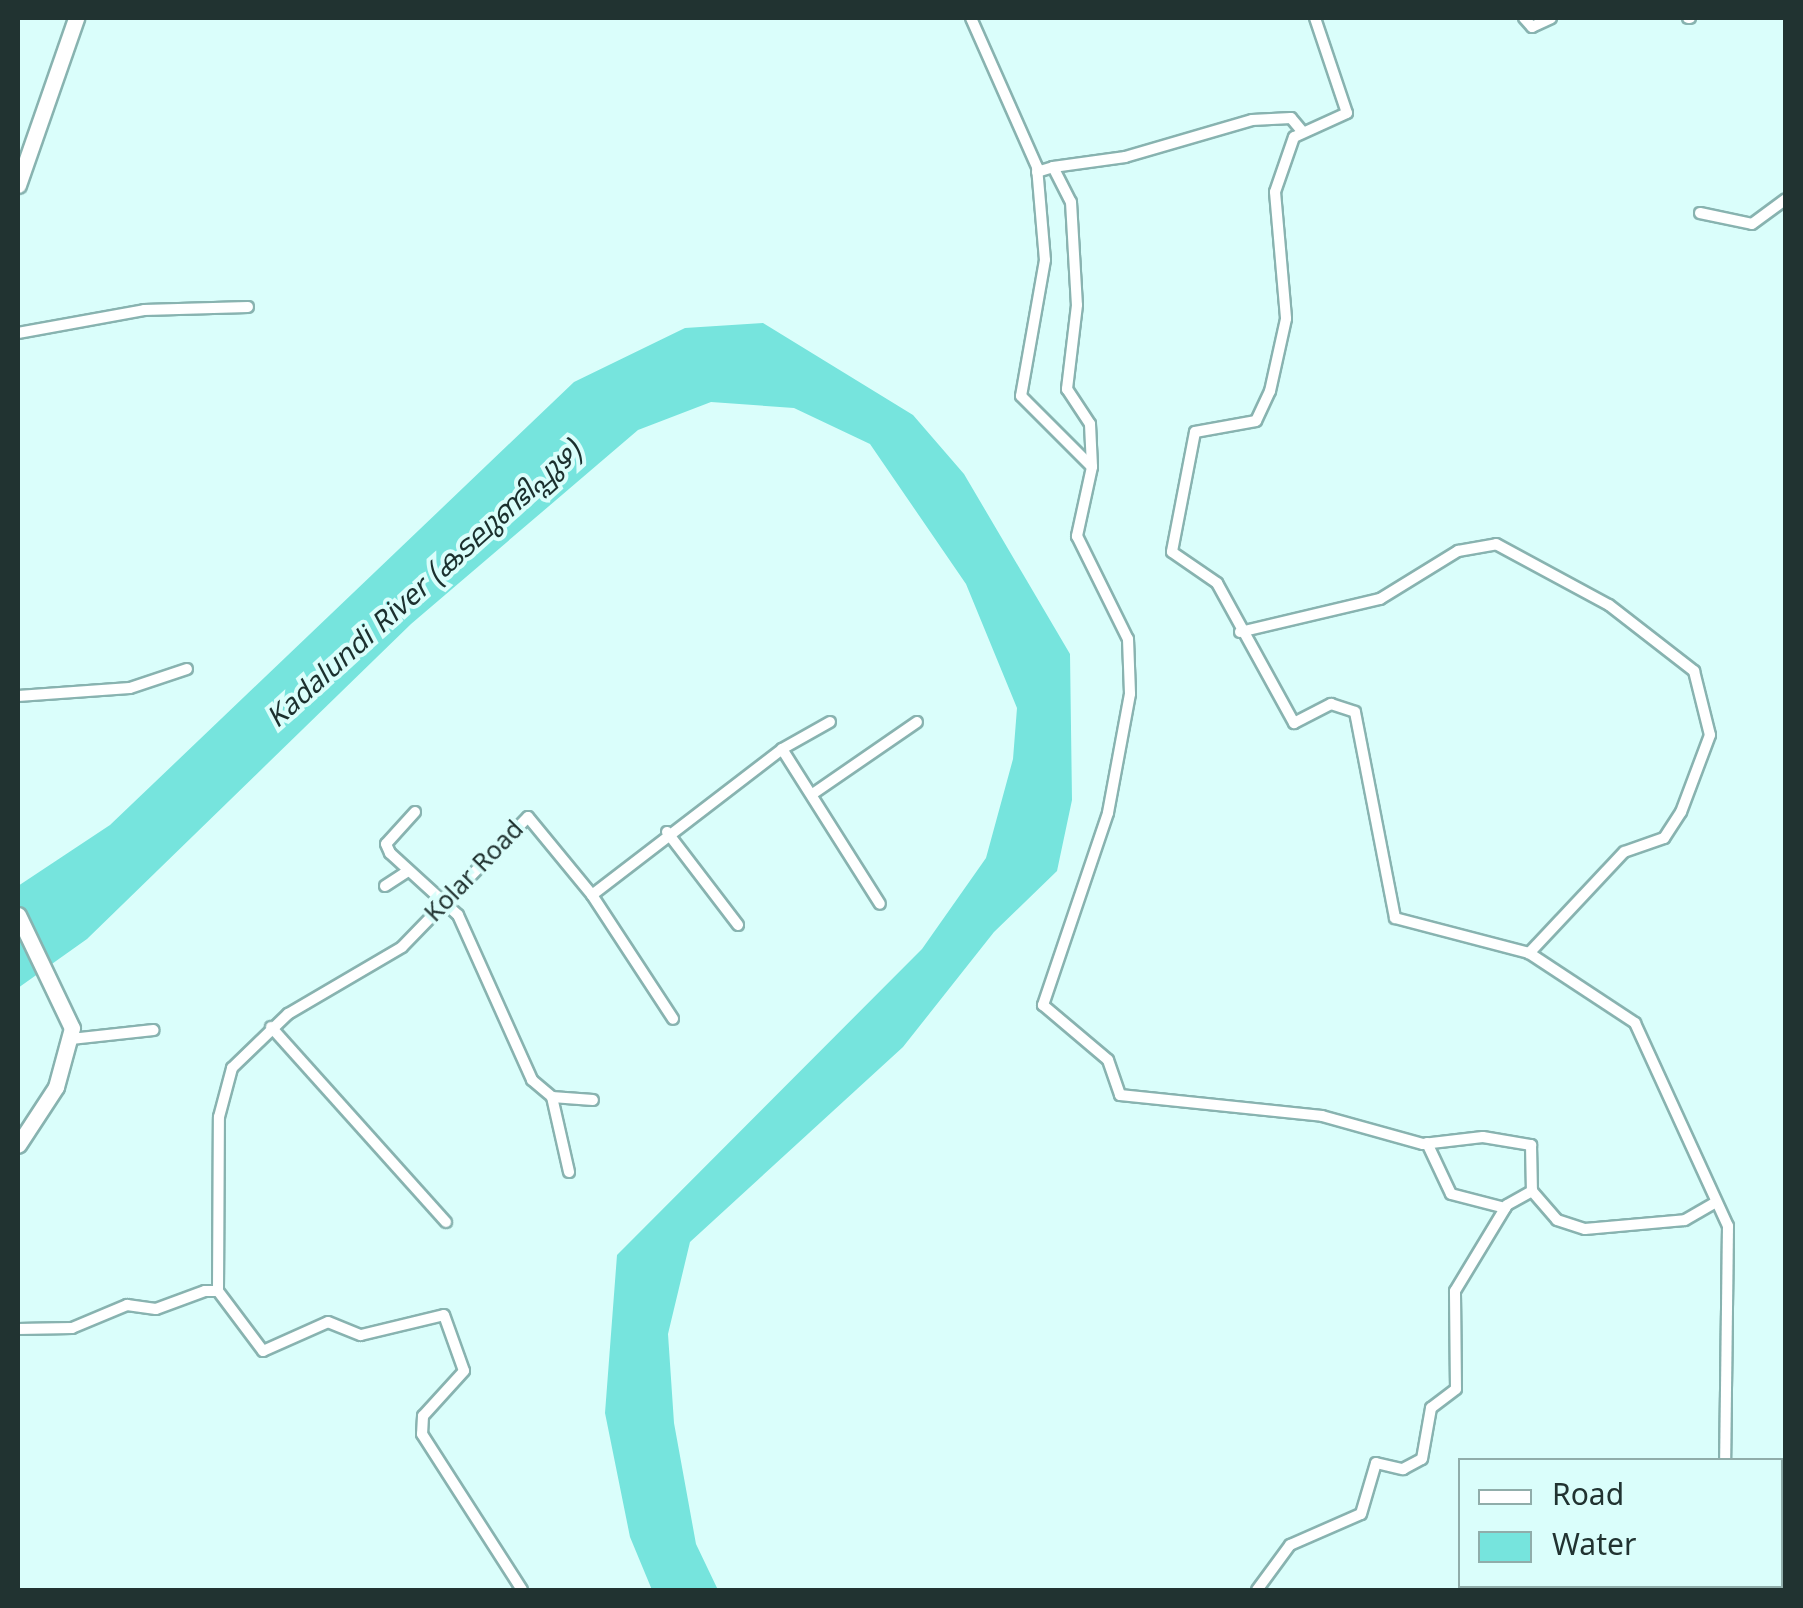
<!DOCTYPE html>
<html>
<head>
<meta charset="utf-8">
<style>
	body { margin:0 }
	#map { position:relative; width:1803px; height:1608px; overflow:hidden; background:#dafefb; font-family:Georgia,"Noto Sans Malayalam",serif }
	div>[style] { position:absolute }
	.water>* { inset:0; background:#76e4dd }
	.roads { filter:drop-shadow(2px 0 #88b3b0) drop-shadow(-2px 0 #88b3b0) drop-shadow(0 2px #88b3b0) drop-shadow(0 -2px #88b3b0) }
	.street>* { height:10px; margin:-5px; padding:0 5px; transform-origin:5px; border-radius:5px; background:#fff }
	.primary>* { height:15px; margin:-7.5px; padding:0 7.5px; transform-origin:7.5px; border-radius:7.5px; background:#fff }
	span { translate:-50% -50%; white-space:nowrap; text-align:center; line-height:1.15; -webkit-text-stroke:8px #dafefb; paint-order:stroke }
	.street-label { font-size:25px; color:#213331 }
	.water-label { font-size:28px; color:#1b302e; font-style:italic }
	.frame { position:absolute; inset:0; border:20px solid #213331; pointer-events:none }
	.legend { position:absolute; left:1458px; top:1458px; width:325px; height:130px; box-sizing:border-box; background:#dafefb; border:2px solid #90adaa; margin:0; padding:12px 18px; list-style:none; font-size:30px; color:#213331 }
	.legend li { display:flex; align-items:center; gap:20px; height:50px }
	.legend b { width:50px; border:2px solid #90adaa }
</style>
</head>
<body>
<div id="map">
	<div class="water">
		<div style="clip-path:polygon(763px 323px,913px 415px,964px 474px,1070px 654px,1072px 800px,1057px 871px,994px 932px,903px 1047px,690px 1242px,668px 1334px,674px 1423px,696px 1544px,718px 1590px,652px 1590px,630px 1537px,605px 1413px,617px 1255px,922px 949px,986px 858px,1013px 759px,1017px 708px,966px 584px,870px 444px,794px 408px,711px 402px,638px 430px,411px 624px,87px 939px,18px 988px,18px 886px,110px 825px,574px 382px,685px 328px)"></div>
	</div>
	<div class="roads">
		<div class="street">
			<div style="left:971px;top:18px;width:163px;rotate:66.1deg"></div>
			<div style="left:1037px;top:167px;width:93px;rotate:85.1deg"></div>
			<div style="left:1045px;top:260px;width:138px;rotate:100deg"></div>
			<div style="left:1021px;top:396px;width:100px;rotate:45deg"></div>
			<div style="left:1092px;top:467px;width:71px;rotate:102.3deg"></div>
			<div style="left:1077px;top:536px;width:115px;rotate:63.7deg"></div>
			<div style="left:1128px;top:639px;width:55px;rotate:87.9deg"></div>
			<div style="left:1130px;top:694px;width:121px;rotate:100.5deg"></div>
			<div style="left:1108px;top:813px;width:203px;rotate:108.7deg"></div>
			<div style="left:1043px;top:1005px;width:85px;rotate:40.2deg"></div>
			<div style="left:1108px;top:1060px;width:37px;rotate:71deg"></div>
			<div style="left:1120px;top:1095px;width:203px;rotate:5.9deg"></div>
			<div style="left:1322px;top:1116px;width:105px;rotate:15.5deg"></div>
			<div style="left:1423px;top:1144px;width:60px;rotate:-6.7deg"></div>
			<div style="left:1483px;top:1137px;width:49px;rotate:9.5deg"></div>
			<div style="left:1531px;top:1145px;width:46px;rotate:88.8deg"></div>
			<div style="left:1315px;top:18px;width:100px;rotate:71.4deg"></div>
			<div style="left:1347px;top:113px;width:58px;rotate:155.6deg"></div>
			<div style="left:1294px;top:137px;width:58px;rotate:109.1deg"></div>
			<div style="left:1275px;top:192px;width:127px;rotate:85deg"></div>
			<div style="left:1286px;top:319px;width:74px;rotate:102.5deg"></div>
			<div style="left:1270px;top:391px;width:33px;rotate:115deg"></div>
			<div style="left:1256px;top:421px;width:62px;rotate:169.8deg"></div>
			<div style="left:1195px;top:432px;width:122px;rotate:100.9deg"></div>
			<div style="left:1172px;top:552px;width:55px;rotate:34.6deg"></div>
			<div style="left:1217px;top:583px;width:160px;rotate:61.2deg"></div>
			<div style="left:1294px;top:723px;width:42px;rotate:-27.2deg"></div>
			<div style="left:1331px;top:704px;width:25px;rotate:18deg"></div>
			<div style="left:1355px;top:712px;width:210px;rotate:79deg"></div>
			<div style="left:1395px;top:918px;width:138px;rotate:14.6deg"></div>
			<div style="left:1529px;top:953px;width:127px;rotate:33.4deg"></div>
			<div style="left:1635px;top:1023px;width:223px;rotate:65.4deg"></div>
			<div style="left:1728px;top:1226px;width:234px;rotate:90.7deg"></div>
			<div style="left:1524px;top:18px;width:12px;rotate:48deg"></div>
			<div style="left:1532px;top:27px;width:21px;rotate:-25deg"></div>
			<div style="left:1688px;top:18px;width:2px"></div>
			<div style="left:1053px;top:167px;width:73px;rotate:-7.9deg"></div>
			<div style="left:1125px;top:157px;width:132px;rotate:-16.2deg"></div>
			<div style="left:1252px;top:120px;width:39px;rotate:-3deg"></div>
			<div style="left:1291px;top:118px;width:16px;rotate:50deg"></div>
			<div style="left:1037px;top:172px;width:17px;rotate:-17deg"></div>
			<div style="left:1053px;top:167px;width:39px;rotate:63deg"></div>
			<div style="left:1071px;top:202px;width:103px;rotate:86.7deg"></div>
			<div style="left:1077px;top:305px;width:85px;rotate:96.8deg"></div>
			<div style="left:1067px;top:389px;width:42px;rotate:56.7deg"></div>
			<div style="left:1090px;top:424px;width:43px;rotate:87.3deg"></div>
			<div style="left:1700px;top:213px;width:53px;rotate:11.9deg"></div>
			<div style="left:1752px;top:224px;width:42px;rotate:-36.3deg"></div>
			<div style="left:18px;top:333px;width:128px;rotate:-10.3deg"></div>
			<div style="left:144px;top:310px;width:104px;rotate:-1.7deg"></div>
			<div style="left:1240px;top:632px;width:144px;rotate:-13.3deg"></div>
			<div style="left:1380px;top:599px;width:92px;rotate:-31.6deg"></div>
			<div style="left:1458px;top:551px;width:39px;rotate:-10deg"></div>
			<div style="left:1496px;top:544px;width:128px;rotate:28.4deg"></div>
			<div style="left:1609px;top:605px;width:108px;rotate:37.8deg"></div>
			<div style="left:1694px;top:671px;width:66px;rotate:76deg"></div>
			<div style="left:1710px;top:735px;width:82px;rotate:110.6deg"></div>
			<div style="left:1681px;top:812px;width:31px;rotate:123deg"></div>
			<div style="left:1664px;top:838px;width:42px;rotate:160.7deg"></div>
			<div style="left:1624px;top:852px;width:139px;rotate:133.2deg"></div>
			<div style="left:18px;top:696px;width:112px;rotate:-4.1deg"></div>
			<div style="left:130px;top:688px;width:60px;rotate:-18.4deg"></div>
			<div style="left:782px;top:749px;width:55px;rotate:-29.4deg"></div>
			<div style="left:814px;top:793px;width:125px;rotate:-34.6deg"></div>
			<div style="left:415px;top:812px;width:43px;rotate:132.2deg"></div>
			<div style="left:386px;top:844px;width:10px;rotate:66deg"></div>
			<div style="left:390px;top:853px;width:92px;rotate:42.4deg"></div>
			<div style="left:458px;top:915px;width:181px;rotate:65.8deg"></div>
			<div style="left:532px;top:1080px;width:26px;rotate:40deg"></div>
			<div style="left:552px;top:1097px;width:41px;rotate:4.2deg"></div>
			<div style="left:667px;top:832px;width:117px;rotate:52.6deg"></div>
			<div style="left:385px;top:886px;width:27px;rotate:-33deg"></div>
			<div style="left:592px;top:895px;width:148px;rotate:56.8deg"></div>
			<div style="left:271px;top:1027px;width:262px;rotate:48.1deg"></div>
			<div style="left:71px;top:1039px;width:83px;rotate:-6.2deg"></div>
			<div style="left:552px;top:1097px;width:77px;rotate:77.2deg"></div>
			<div style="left:1427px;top:1143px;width:56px;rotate:64.8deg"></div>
			<div style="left:1451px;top:1194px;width:56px;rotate:14.5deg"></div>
			<div style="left:1532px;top:1191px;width:38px;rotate:49deg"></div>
			<div style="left:1557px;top:1220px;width:29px;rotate:18deg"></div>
			<div style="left:1585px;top:1229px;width:100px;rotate:-5.1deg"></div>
			<div style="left:1685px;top:1220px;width:34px;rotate:-30deg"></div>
			<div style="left:218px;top:1291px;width:174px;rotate:-89.7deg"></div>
			<div style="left:219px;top:1117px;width:51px;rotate:-75.1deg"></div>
			<div style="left:232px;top:1068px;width:78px;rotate:-44deg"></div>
			<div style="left:288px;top:1014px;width:132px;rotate:-30.4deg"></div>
			<div style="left:402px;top:947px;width:181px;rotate:-45.9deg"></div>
			<div style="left:528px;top:817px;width:101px;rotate:50.6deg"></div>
			<div style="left:592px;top:895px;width:240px;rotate:-37.5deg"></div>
			<div style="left:782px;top:749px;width:183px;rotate:57.7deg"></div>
			<div style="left:18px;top:1329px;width:54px;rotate:-1.1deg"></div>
			<div style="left:72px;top:1328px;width:60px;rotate:-22.7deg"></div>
			<div style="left:127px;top:1305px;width:29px;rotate:8deg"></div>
			<div style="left:156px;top:1309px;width:52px;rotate:-20.2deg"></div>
			<div style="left:205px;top:1291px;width:13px"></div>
			<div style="left:218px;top:1291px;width:75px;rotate:53.1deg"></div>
			<div style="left:263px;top:1351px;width:71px;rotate:-24deg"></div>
			<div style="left:328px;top:1322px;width:35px;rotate:22deg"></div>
			<div style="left:361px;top:1335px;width:85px;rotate:-13.5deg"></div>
			<div style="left:444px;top:1315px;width:59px;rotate:70.3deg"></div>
			<div style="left:464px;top:1371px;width:61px;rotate:132.3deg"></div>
			<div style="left:423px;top:1416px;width:18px;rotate:93deg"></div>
			<div style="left:422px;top:1434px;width:185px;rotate:57.3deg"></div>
			<div style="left:1780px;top:1519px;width:6px;rotate:9deg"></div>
			<div style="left:1257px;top:1590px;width:56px;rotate:-53.7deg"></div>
			<div style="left:1290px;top:1545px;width:77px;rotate:-23.6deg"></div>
			<div style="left:1361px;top:1514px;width:53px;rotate:-73.6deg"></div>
			<div style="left:1376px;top:1463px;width:28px;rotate:13deg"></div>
			<div style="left:1403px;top:1469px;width:21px;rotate:-28deg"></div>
			<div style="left:1422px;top:1459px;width:52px;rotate:-80deg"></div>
			<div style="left:1431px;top:1408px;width:31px;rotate:-37deg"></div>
			<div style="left:1456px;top:1389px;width:98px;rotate:-90.6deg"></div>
			<div style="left:1455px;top:1291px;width:100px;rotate:-58.8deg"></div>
			<div style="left:1507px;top:1205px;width:29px;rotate:-29deg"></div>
		</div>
		<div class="primary">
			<div style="left:18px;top:185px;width:177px;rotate:-70.8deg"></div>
			<div style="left:18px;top:915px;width:125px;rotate:64.5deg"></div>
			<div style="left:72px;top:1028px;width:61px;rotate:105.2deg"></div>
			<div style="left:56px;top:1087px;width:69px;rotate:123.2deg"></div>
		</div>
	</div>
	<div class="street-label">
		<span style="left:476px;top:873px;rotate:-46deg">Kolar Road</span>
	</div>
	<div class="water-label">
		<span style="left:426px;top:587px;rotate:-42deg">Kadalundi River (കടലുണ്ടിപ്പുഴ)</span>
	</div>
	<div class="frame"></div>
	<ul class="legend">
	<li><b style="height:12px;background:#fff"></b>Road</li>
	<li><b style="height:28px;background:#76e4dd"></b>Water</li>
	</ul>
</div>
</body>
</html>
